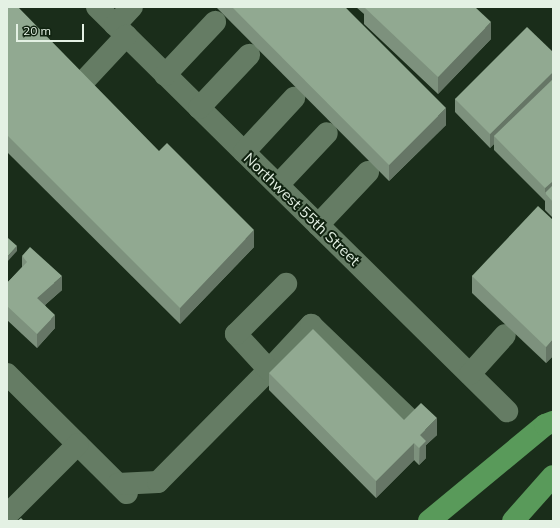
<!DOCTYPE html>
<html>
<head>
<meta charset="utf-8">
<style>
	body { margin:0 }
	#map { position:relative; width:560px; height:528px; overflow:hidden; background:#1a2d1a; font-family:Mulish,sans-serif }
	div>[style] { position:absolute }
	.minor>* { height:22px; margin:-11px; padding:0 11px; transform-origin:11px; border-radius:11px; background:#657c64 }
	.highway>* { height:22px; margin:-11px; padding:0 11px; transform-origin:11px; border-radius:11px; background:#599a5a }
	.wall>* { inset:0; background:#7d917d }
	.shaded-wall>* { inset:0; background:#667666 }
	.building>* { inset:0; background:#91a991 }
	span { translate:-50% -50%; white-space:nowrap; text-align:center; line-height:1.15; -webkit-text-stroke:4px #102310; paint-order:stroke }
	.street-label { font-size:15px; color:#e4f1e4 }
	.frame { position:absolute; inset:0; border:8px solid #e4f1e4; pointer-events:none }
	.scale { position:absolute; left:16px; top:24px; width:68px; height:18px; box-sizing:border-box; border:2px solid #e4f1e4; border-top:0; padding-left:5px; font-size:12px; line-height:14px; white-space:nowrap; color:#e4f1e4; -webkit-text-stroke:3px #102310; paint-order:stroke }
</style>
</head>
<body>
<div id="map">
	<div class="minor">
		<div style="left:97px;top:7px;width:576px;rotate:44.58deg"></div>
		<div style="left:115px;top:25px;width:25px;rotate:-47deg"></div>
		<div style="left:165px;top:75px;width:73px;rotate:-46.7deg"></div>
		<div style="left:84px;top:81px;width:62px;rotate:-47deg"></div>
		<div style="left:199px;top:108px;width:73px;rotate:-46.7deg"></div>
		<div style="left:244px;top:152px;width:74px;rotate:-47.2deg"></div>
		<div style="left:278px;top:185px;width:71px;rotate:-46.7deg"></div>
		<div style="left:318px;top:225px;width:73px;rotate:-46.7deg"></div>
		<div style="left:269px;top:370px;width:62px;rotate:-47deg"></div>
		<div style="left:311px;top:325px;width:134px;rotate:43.8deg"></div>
		<div style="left:7px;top:374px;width:169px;rotate:44.8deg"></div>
		<div style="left:470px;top:374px;width:52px;rotate:-48.1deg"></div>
		<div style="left:118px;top:484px;width:40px;rotate:-2.9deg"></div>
		<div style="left:158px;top:482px;width:158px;rotate:-45.3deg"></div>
		<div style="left:269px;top:370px;width:49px;rotate:-132.5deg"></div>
		<div style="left:236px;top:334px;width:71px;rotate:-45deg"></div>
		<div style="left:7px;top:515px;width:100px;rotate:-45deg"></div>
	</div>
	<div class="highway">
		<div style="left:429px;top:521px;width:151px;rotate:-39.6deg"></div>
		<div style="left:545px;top:425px;width:9px;rotate:-21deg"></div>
		<div style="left:513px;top:521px;width:60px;rotate:-48.4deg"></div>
	</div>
	<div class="wall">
		<div style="clip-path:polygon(7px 7px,254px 247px,180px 324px,7px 152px)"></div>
		<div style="clip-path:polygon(216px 7px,345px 7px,446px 125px,389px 181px)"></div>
		<div style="clip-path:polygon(356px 7px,475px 7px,491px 39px,438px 94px,364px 24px,364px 14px)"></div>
		<div style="clip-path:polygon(553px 52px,553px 218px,545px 210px,545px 201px,494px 150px,494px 144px,490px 148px,455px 112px,455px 99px)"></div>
		<div style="clip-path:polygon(553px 220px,553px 356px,546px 363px,472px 293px,472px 276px)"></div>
		<div style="clip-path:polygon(22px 256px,62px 290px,45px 305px,55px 328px,37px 348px,7px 320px,7px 283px,22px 267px)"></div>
		<div style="clip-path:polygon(269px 373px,404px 420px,437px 435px,426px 445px,426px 458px,419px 465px,414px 460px,376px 498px,269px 390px)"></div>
	</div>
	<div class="shaded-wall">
		<div style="clip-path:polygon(491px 22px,491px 39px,438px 94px,438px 77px)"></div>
		<div style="clip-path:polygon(553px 72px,553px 85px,494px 136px,494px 144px,490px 148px,490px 134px)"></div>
		<div style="clip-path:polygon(446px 108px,446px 125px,389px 181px,389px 165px)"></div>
		<div style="clip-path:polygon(553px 181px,553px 194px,545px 194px,545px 188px)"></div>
		<div style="clip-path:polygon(254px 230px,254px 247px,180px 324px,180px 308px)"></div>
		<div style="clip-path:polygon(17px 246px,17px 251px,7px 262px,7px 257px)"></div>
		<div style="clip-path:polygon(62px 276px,62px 290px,37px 312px,37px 298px)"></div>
		<div style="clip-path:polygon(55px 315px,55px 328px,37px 348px,37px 334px)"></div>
		<div style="clip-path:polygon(553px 339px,553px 356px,546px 363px,546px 347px)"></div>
		<div style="clip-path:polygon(437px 418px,437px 435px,426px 445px,426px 458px,419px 465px,420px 435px)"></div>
		<div style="clip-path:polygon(414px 443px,414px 460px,376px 498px,376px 481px)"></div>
	</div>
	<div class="building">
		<div style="clip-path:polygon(7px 7px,18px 7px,159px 151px,167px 143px,254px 230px,180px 308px,7px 135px)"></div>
		<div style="clip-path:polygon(232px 7px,345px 7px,446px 108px,389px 165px)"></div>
		<div style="clip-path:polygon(364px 7px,475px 7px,491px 22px,438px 77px)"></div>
		<div style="clip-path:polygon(527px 27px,553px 52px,553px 72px,490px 134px,455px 99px)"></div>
		<div style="clip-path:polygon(553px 79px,553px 181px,545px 188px,494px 136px)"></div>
		<div style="clip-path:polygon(553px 185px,553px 202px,545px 193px)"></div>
		<div style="clip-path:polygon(538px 206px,553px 220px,553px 339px,546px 347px,472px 276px)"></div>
		<div style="clip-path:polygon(8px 238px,17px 246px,7px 257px,7px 239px)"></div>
		<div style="clip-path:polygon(30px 247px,62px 276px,37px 298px,55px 315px,37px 334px,7px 306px,7px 283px,27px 262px,22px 256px)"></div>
		<div style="clip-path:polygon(313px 329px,404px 420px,421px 403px,437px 418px,420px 435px,426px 441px,419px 448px,414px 443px,376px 481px,269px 373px)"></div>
		<div style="clip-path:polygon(21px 518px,24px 521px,17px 521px)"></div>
	</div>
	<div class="street-label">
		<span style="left:302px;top:209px;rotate:44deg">Northwest 55th Street</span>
	</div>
	<div class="frame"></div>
	<div class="scale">20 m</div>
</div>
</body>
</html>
